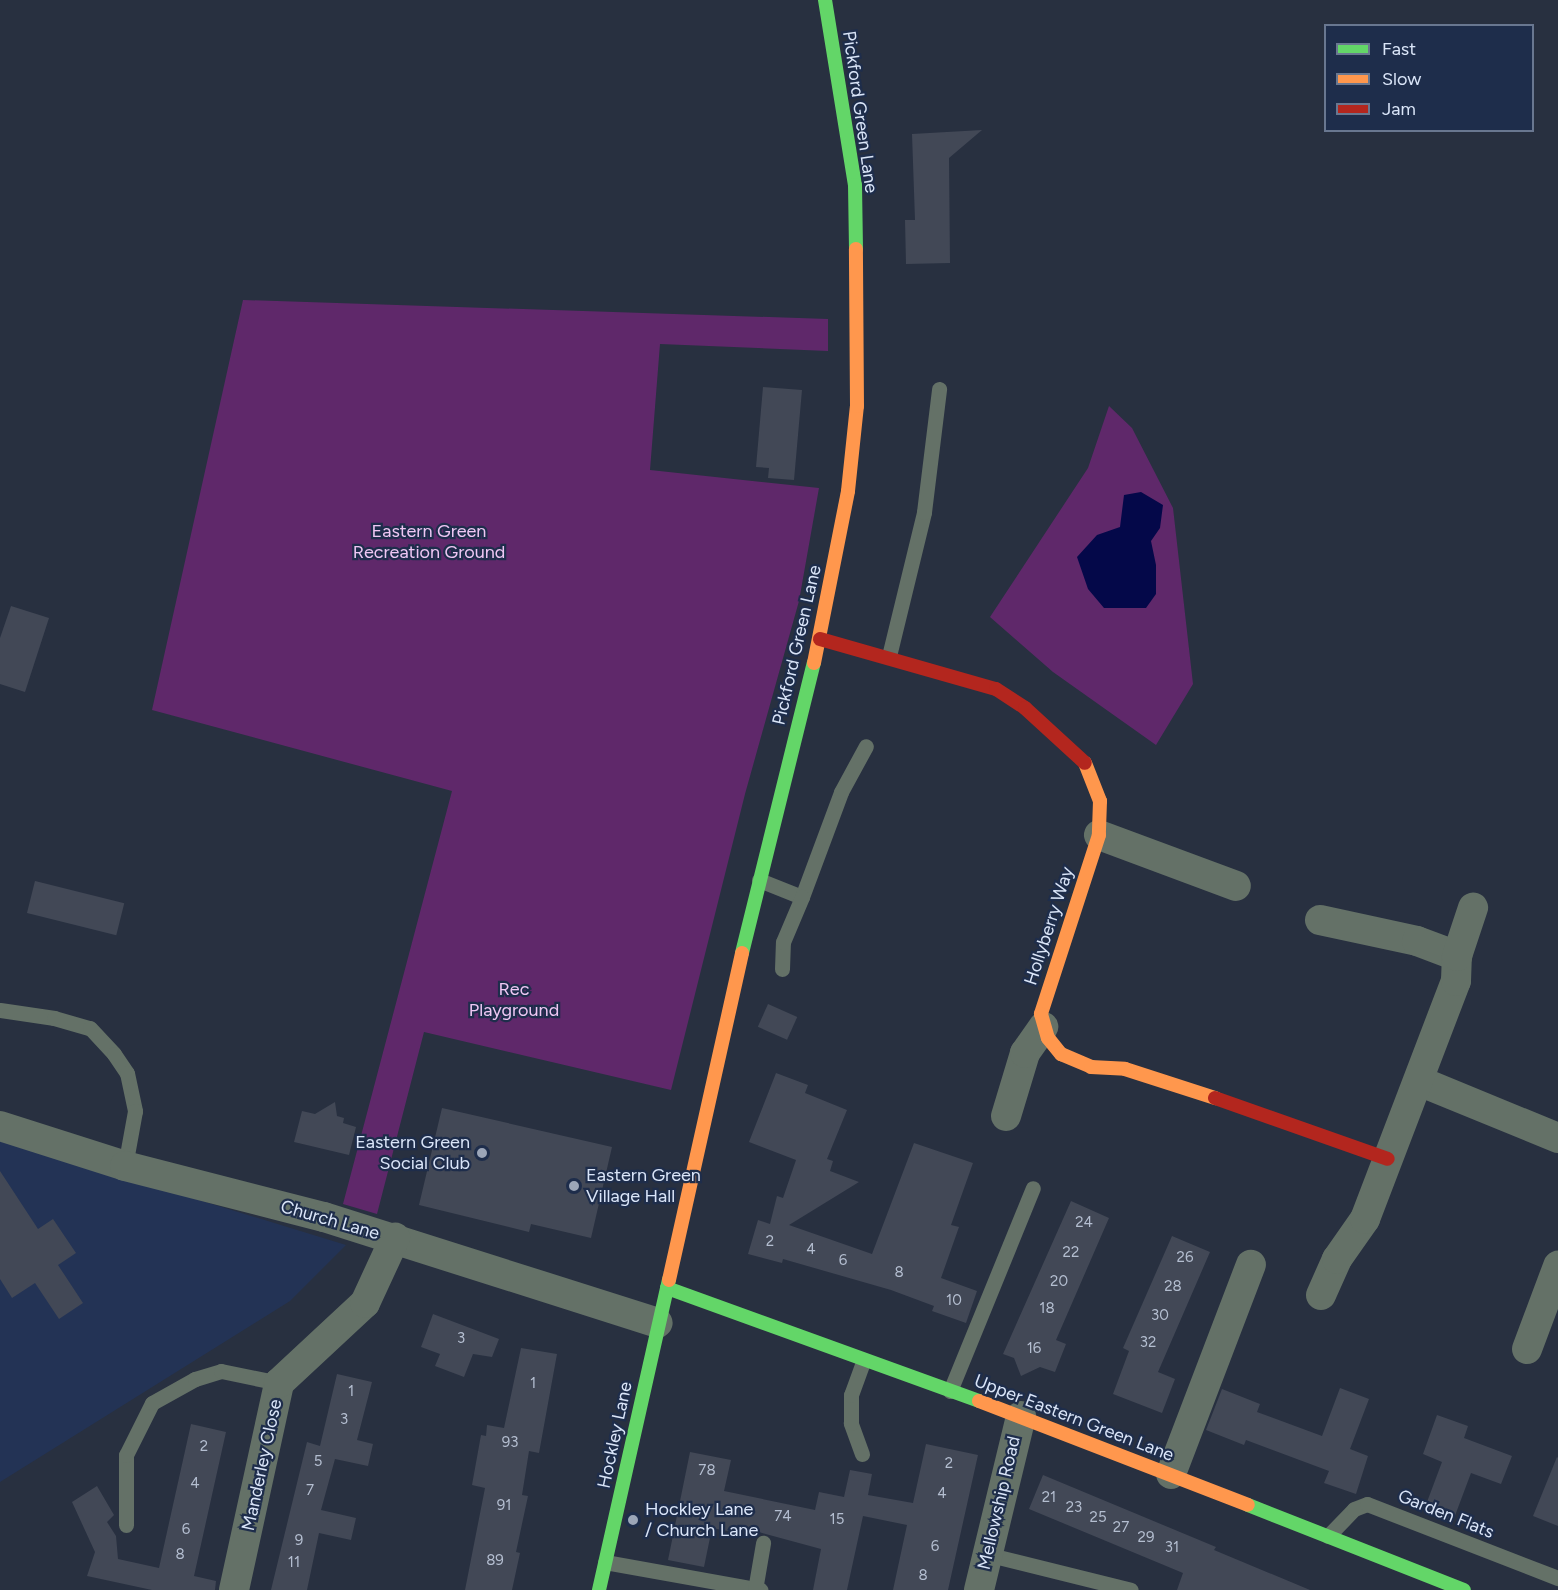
<!DOCTYPE html>
<html>
<head>
<meta charset="utf-8">
<style>
	body { margin:0 }
	#map { position:relative; width:1558px; height:1590px; overflow:hidden; background:#283040; font-family:Figtree,sans-serif }
	div>[style] { position:absolute }
	.built>* { inset:0; background:#233355 }
	.green>* { inset:0; background:#5f286a }
	.water>* { inset:0; background:#040849 }
	.building>* { inset:0; background:#424856; transform-origin:0 0 }
	.lane>* { height:15px; margin:-7.5px; padding:0 7.5px; transform-origin:7.5px; border-radius:7.5px; background:#647167 }
	.street>* { height:30px; margin:-15px; padding:0 15px; transform-origin:15px; border-radius:15px; background:#647167 }
	.fast>* { height:14px; margin:-7px; padding:0 7px; transform-origin:7px; border-radius:7px; background:#63d668 }
	.slow>* { height:14px; margin:-7px; padding:0 7px; transform-origin:7px; border-radius:7px; background:#ff974d }
	.jam>* { height:14px; margin:-7px; padding:0 7px; transform-origin:7px; border-radius:7px; background:#b3261e }
	.dots>* { width:16px; height:16px; translate:-50% -50%; box-sizing:border-box; border:3px solid #1e2d4b; border-radius:50% }
	span { translate:-50% -50%; white-space:nowrap; text-align:center; line-height:1.15; -webkit-text-stroke:4.5px #1e2d4b; paint-order:stroke }
	.number-label { font-size:15px; color:#b4bed0 }
	.number-label span { -webkit-text-stroke-width:0 }
	.street-label { font-size:18px; color:#dae5f8 }
	.park-label { font-size:18px; color:#efc7f4 }
	.poi-label { font-size:18px; color:#dae5f8 }
	.right { translate:-100% -50%; text-align:right }
	.left { translate:0 -50%; text-align:left }
	.legend { position:absolute; left:1324px; top:24px; width:210px; height:108px; box-sizing:border-box; background:#1e2d4b; border:2px solid #697790; margin:0; padding:8px 10px; list-style:none; font-size:18px; color:#dae5f8 }
	.legend li { display:flex; align-items:center; gap:12px; height:30px }
	.legend b { width:30px; border:2px solid #697790 }
</style>
</head>
<body>
<div id="map">
	<div class="built">
		<div style="clip-path:polygon(0 1136px,124px 1177px,346px 1245px,290px 1301px,0 1482px)"></div>
	</div>
	<div class="green">
		<div style="clip-path:polygon(243px 300px,828px 319px,828px 351px,660px 344px,650px 470px,819px 488px,799px 601px,745px 794px,671px 1090px,424px 1032px,377px 1214px,343px 1204px,452px 791px,152px 710px)"></div>
		<div style="clip-path:polygon(1109px 406px,1132px 428px,1173px 508px,1193px 684px,1156px 745px,1053px 672px,990px 617px,1088px 468px)"></div>
	</div>
	<div class="water">
		<div style="clip-path:polygon(1141px 492px,1163px 505px,1160px 528px,1151px 541px,1156px 565px,1156px 594px,1146px 608px,1104px 608px,1088px 589px,1077px 557px,1097px 535px,1120px 527px,1124px 495px)"></div>
	</div>
	<div class="building">
		<div style="clip-path:polygon(982px 130px,949px 158px,950px 263px,906px 264px,905px 220px,915px 220px,912px 134px)"></div>
		<div style="clip-path:polygon(763px 387px,802px 390px,794px 480px,768px 478px,769px 468px,756px 467px)"></div>
		<div style="clip-path:polygon(11px 606px,49px 618px,25px 692px,0 684px,0 638px)"></div>
		<div style="left:35px;top:881px;width:92px;height:33px;rotate:14deg"></div>
		<div style="left:768px;top:1004px;width:32px;height:25px;rotate:24deg"></div>
		<div style="clip-path:polygon(776px 1073px,808px 1085px,805px 1093px,847px 1110px,827px 1159px,833px 1161px,830px 1171px,859px 1182px,789px 1225px,872px 1254px,914px 1143px,973px 1163px,951px 1225px,959px 1227px,941px 1278px,977px 1291px,966px 1323px,932px 1311px,934px 1306px,891px 1290px,783px 1259px,782px 1263px,748px 1254px,758px 1220px,770px 1224px,777px 1196px,783px 1198px,796px 1160px,749px 1142px)"></div>
		<div style="clip-path:polygon(335px 1102px,337px 1116px,344px 1118px,343px 1123px,356px 1127px,349px 1155px,294px 1142px,302px 1111px,315px 1114px)"></div>
		<div style="clip-path:polygon(442px 1108px,612px 1147px,591px 1238px,531px 1224px,529px 1232px,419px 1205px)"></div>
		<div style="clip-path:polygon(0 1171px,38px 1229px,53px 1219px,76px 1253px,58px 1265px,83px 1303px,59px 1319px,35px 1283px,12px 1298px,0 1279px)"></div>
		<div style="clip-path:polygon(1071px 1201px,1109px 1218px,1056px 1340px,1066px 1344px,1055px 1372px,1040px 1367px,1021px 1376px,1014px 1358px,1003px 1354px)"></div>
		<div style="clip-path:polygon(1172px 1236px,1210px 1252px,1158px 1372px,1175px 1379px,1162px 1413px,1113px 1394px,1129px 1351px,1123px 1348px)"></div>
		<div style="clip-path:polygon(433px 1314px,499px 1339px,492px 1357px,473px 1354px,464px 1377px,435px 1366px,440px 1354px,421px 1347px)"></div>
		<div style="clip-path:polygon(521px 1348px,557px 1354px,539px 1453px,529px 1451px,522px 1495px,528px 1496px,516px 1552px,520px 1553px,512px 1590px,465px 1590px,485px 1488px,472px 1485px,481px 1435px,486px 1436px,487px 1425px,504px 1428px)"></div>
		<div style="clip-path:polygon(337px 1374px,372px 1382px,357px 1440px,373px 1444px,368px 1466px,335px 1459px,321px 1510px,356px 1518px,351px 1540px,319px 1533px,307px 1590px,271px 1590px,307px 1442px,320px 1446px)"></div>
		<div style="clip-path:polygon(1340px 1388px,1369px 1399px,1350px 1449px,1368px 1456px,1356px 1494px,1324px 1483px,1329px 1471px,1246px 1440px,1244px 1445px,1206px 1430px,1222px 1389px,1260px 1404px,1257px 1412px,1322px 1436px)"></div>
		<div style="clip-path:polygon(1437px 1415px,1468px 1426px,1464px 1438px,1512px 1456px,1501px 1484px,1471px 1473px,1453px 1521px,1424px 1510px,1442px 1462px,1423px 1454px)"></div>
		<div style="clip-path:polygon(191px 1424px,226px 1432px,194px 1576px,216px 1581px,215px 1590px,152px 1590px,87px 1576px,95px 1552px,72px 1502px,97px 1486px,114px 1515px,107px 1522px,116px 1536px,118px 1559px,159px 1568px)"></div>
		<div style="clip-path:polygon(926px 1444px,978px 1455px,948px 1590px,893px 1590px,907px 1525px,863px 1516px,847px 1590px,813px 1590px,821px 1549px,744px 1528px,743px 1534px,712px 1528px,704px 1567px,668px 1560px,690px 1452px,731px 1460px,724px 1491px,815px 1510px,819px 1492px,844px 1497px,850px 1470px,872px 1474px,868px 1495px,913px 1503px)"></div>
		<div style="clip-path:polygon(1557px 1457px,1558px 1458px,1558px 1526px,1533px 1516px)"></div>
		<div style="clip-path:polygon(1043px 1475px,1216px 1547px,1214px 1550px,1310px 1590px,1177px 1590px,1183px 1573px,1029px 1509px)"></div>
	</div>
	<div class="lane">
		<div style="left:889px;top:656px;width:148px;rotate:-76.3deg"></div>
		<div style="left:924px;top:512px;width:124px;rotate:-83deg"></div>
		<div style="left:759px;top:880px;width:46px;rotate:21.6deg"></div>
		<div style="left:802px;top:897px;width:112px;rotate:-69.6deg"></div>
		<div style="left:841px;top:792px;width:52px;rotate:-61.5deg"></div>
		<div style="left:782px;top:969px;width:27px;rotate:-88deg"></div>
		<div style="left:783px;top:942px;width:49px;rotate:-67.1deg"></div>
		<div style="left:0;top:1010px;width:55px;rotate:8.4deg"></div>
		<div style="left:54px;top:1018px;width:37px;rotate:16deg"></div>
		<div style="left:90px;top:1028px;width:35px;rotate:47deg"></div>
		<div style="left:114px;top:1054px;width:23px;rotate:56deg"></div>
		<div style="left:127px;top:1073px;width:39px;rotate:78deg"></div>
		<div style="left:135px;top:1111px;width:56px;rotate:100.3deg"></div>
		<div style="left:950px;top:1391px;width:219px;rotate:-67.8deg"></div>
		<div style="left:862px;top:1454px;width:33px;rotate:-110deg"></div>
		<div style="left:851px;top:1423px;width:28px;rotate:-90deg"></div>
		<div style="left:851px;top:1395px;width:37px;rotate:-70deg"></div>
		<div style="left:126px;top:1525px;width:70px;rotate:-90deg"></div>
		<div style="left:126px;top:1455px;width:58px;rotate:-63.4deg"></div>
		<div style="left:152px;top:1403px;width:49px;rotate:-29.2deg"></div>
		<div style="left:195px;top:1379px;width:27px;rotate:-17deg"></div>
		<div style="left:221px;top:1371px;width:59px;rotate:11.7deg"></div>
		<div style="left:1328px;top:1536px;width:37px;rotate:-46deg"></div>
		<div style="left:1354px;top:1509px;width:14px;rotate:-21deg"></div>
		<div style="left:1367px;top:1504px;width:205px;rotate:21.2deg"></div>
		<div style="left:986px;top:1554px;width:149px;rotate:13.9deg"></div>
		<div style="left:605px;top:1562px;width:158px;rotate:10.2deg"></div>
		<div style="left:755px;top:1590px;width:48px;rotate:-80.3deg"></div>
	</div>
	<div class="street">
		<div style="left:1099px;top:835px;width:146px;rotate:20.4deg"></div>
		<div style="left:1320px;top:920px;width:99px;rotate:12.2deg"></div>
		<div style="left:1417px;top:941px;width:43px;rotate:20.6deg"></div>
		<div style="left:1419px;top:1081px;width:150px;rotate:22.3deg"></div>
		<div style="left:1006px;top:1116px;width:66px;rotate:-73.2deg"></div>
		<div style="left:1025px;top:1053px;width:32px;rotate:-55deg"></div>
		<div style="left:0;top:1126px;width:131px;rotate:17.7deg"></div>
		<div style="left:125px;top:1166px;width:205px;rotate:14.4deg"></div>
		<div style="left:324px;top:1217px;width:350px;rotate:17.6deg"></div>
		<div style="left:1321px;top:1295px;width:39px;rotate:-66deg"></div>
		<div style="left:1337px;top:1259px;width:49px;rotate:-55deg"></div>
		<div style="left:1365px;top:1219px;width:255px;rotate:-69.1deg"></div>
		<div style="left:1456px;top:981px;width:25px;rotate:-88deg"></div>
		<div style="left:1457px;top:956px;width:51px;rotate:-71.6deg"></div>
		<div style="left:1527px;top:1349px;width:89px;rotate:-69.5deg"></div>
		<div style="left:1171px;top:1474px;width:224px;rotate:-69.1deg"></div>
		<div style="left:234px;top:1590px;width:212px;rotate:-77.7deg"></div>
		<div style="left:279px;top:1383px;width:117px;rotate:-42.9deg"></div>
		<div style="left:365px;top:1303px;width:72px;rotate:-65.2deg"></div>
		<div style="left:979px;top:1590px;width:179px;rotate:-76.4deg"></div>
	</div>
	<div class="fast">
		<div style="left:825px;top:0;width:187px;rotate:80.8deg"></div>
		<div style="left:855px;top:185px;width:64px;rotate:89.1deg"></div>
		<div style="left:742px;top:953px;width:299px;rotate:-76.1deg"></div>
		<div style="left:667px;top:1288px;width:332px;rotate:19.9deg"></div>
		<div style="left:1248px;top:1505px;width:232px;rotate:21.5deg"></div>
		<div style="left:599px;top:1590px;width:318px;rotate:-77.3deg"></div>
	</div>
	<div class="slow">
		<div style="left:814px;top:663px;width:175px;rotate:-78.8deg"></div>
		<div style="left:848px;top:491px;width:85px;rotate:-84deg"></div>
		<div style="left:857px;top:406px;width:157px;rotate:-90.4deg"></div>
		<div style="left:1085px;top:763px;width:41px;rotate:68.5deg"></div>
		<div style="left:1100px;top:801px;width:34px;rotate:92deg"></div>
		<div style="left:1099px;top:835px;width:188px;rotate:108deg"></div>
		<div style="left:1041px;top:1014px;width:25px;rotate:74deg"></div>
		<div style="left:1048px;top:1038px;width:21px;rotate:51deg"></div>
		<div style="left:1061px;top:1054px;width:33px;rotate:23deg"></div>
		<div style="left:1091px;top:1067px;width:34px;rotate:3deg"></div>
		<div style="left:1125px;top:1069px;width:95px;rotate:17.9deg"></div>
		<div style="left:669px;top:1280px;width:335px;rotate:-77.4deg"></div>
		<div style="left:979px;top:1401px;width:288px;rotate:21.1deg"></div>
	</div>
	<div class="jam">
		<div style="left:820px;top:639px;width:183px;rotate:15.9deg"></div>
		<div style="left:996px;top:689px;width:35px;rotate:33deg"></div>
		<div style="left:1025px;top:708px;width:81px;rotate:42.5deg"></div>
		<div style="left:1215px;top:1098px;width:183px;rotate:19.4deg"></div>
	</div>
	<div class="dots">
		<div style="left:482px;top:1153px;background:#9ca6b8"></div>
		<div style="left:574px;top:1186px;background:#9ca6b8"></div>
		<div style="left:633px;top:1520px;background:#9ca6b8"></div>
	</div>
	<div class="number-label">
		<span style="left:1084px;top:1223px">24</span>
		<span style="left:770px;top:1242px">2</span>
		<span style="left:811px;top:1250px">4</span>
		<span style="left:1071px;top:1253px">22</span>
		<span style="left:1185px;top:1258px">26</span>
		<span style="left:843px;top:1261px">6</span>
		<span style="left:899px;top:1273px">8</span>
		<span style="left:1059px;top:1282px">20</span>
		<span style="left:1173px;top:1287px">28</span>
		<span style="left:954px;top:1301px">10</span>
		<span style="left:1047px;top:1309px">18</span>
		<span style="left:1160px;top:1316px">30</span>
		<span style="left:461px;top:1339px">3</span>
		<span style="left:1148px;top:1343px">32</span>
		<span style="left:1034px;top:1349px">16</span>
		<span style="left:533px;top:1384px">1</span>
		<span style="left:351px;top:1392px">1</span>
		<span style="left:344px;top:1420px">3</span>
		<span style="left:510px;top:1443px">93</span>
		<span style="left:204px;top:1447px">2</span>
		<span style="left:318px;top:1462px">5</span>
		<span style="left:949px;top:1464px">2</span>
		<span style="left:707px;top:1471px">78</span>
		<span style="left:195px;top:1484px">4</span>
		<span style="left:310px;top:1491px">7</span>
		<span style="left:942px;top:1494px">4</span>
		<span style="left:1049px;top:1498px">21</span>
		<span style="left:504px;top:1506px">91</span>
		<span style="left:1074px;top:1508px">23</span>
		<span style="left:783px;top:1517px">74</span>
		<span style="left:1098px;top:1518px">25</span>
		<span style="left:837px;top:1520px">15</span>
		<span style="left:1121px;top:1528px">27</span>
		<span style="left:186px;top:1530px">6</span>
		<span style="left:1146px;top:1538px">29</span>
		<span style="left:299px;top:1541px">9</span>
		<span style="left:935px;top:1547px">6</span>
		<span style="left:1172px;top:1548px">31</span>
		<span style="left:180px;top:1555px">8</span>
		<span style="left:495px;top:1561px">89</span>
		<span style="left:294px;top:1563px">11</span>
		<span style="left:923px;top:1576px">8</span>
	</div>
	<div class="street-label">
		<span style="left:860px;top:112px;rotate:82deg">Pickford Green Lane</span>
		<span style="left:797px;top:645px;rotate:-77deg">Pickford Green Lane</span>
		<span style="left:1049px;top:926px;rotate:-72deg">Hollyberry Way</span>
		<span style="left:330px;top:1220px;rotate:16deg">Church Lane</span>
		<span style="left:1074px;top:1418px;rotate:21deg">Upper Eastern Green Lane</span>
		<span style="left:615px;top:1435px;rotate:-78deg">Hockley Lane</span>
		<span style="left:262px;top:1465px;rotate:-78deg">Manderley Close</span>
		<span style="left:999px;top:1503px;rotate:-77deg">Mellowship Road</span>
		<span style="left:1446px;top:1514px;rotate:22deg">Garden Flats</span>
	</div>
	<div class="park-label">
		<span style="left:429px;top:542px">Eastern Green<br>Recreation Ground</span>
		<span style="left:514px;top:1000px">Rec<br>Playground</span>
	</div>
	<div class="poi-label">
		<span class="right" style="left:470px;top:1153px">Eastern Green<br>Social Club</span>
		<span class="left" style="left:586px;top:1186px">Eastern Green<br>Village Hall</span>
		<span class="left" style="left:645px;top:1520px">Hockley Lane<br>/ Church Lane</span>
	</div>
	<ul class="legend">
	<li><b style="height:8px;background:#63d668"></b>Fast</li>
	<li><b style="height:8px;background:#ff974d"></b>Slow</li>
	<li><b style="height:8px;background:#b3261e"></b>Jam</li>
	</ul>
</div>
</body>
</html>
